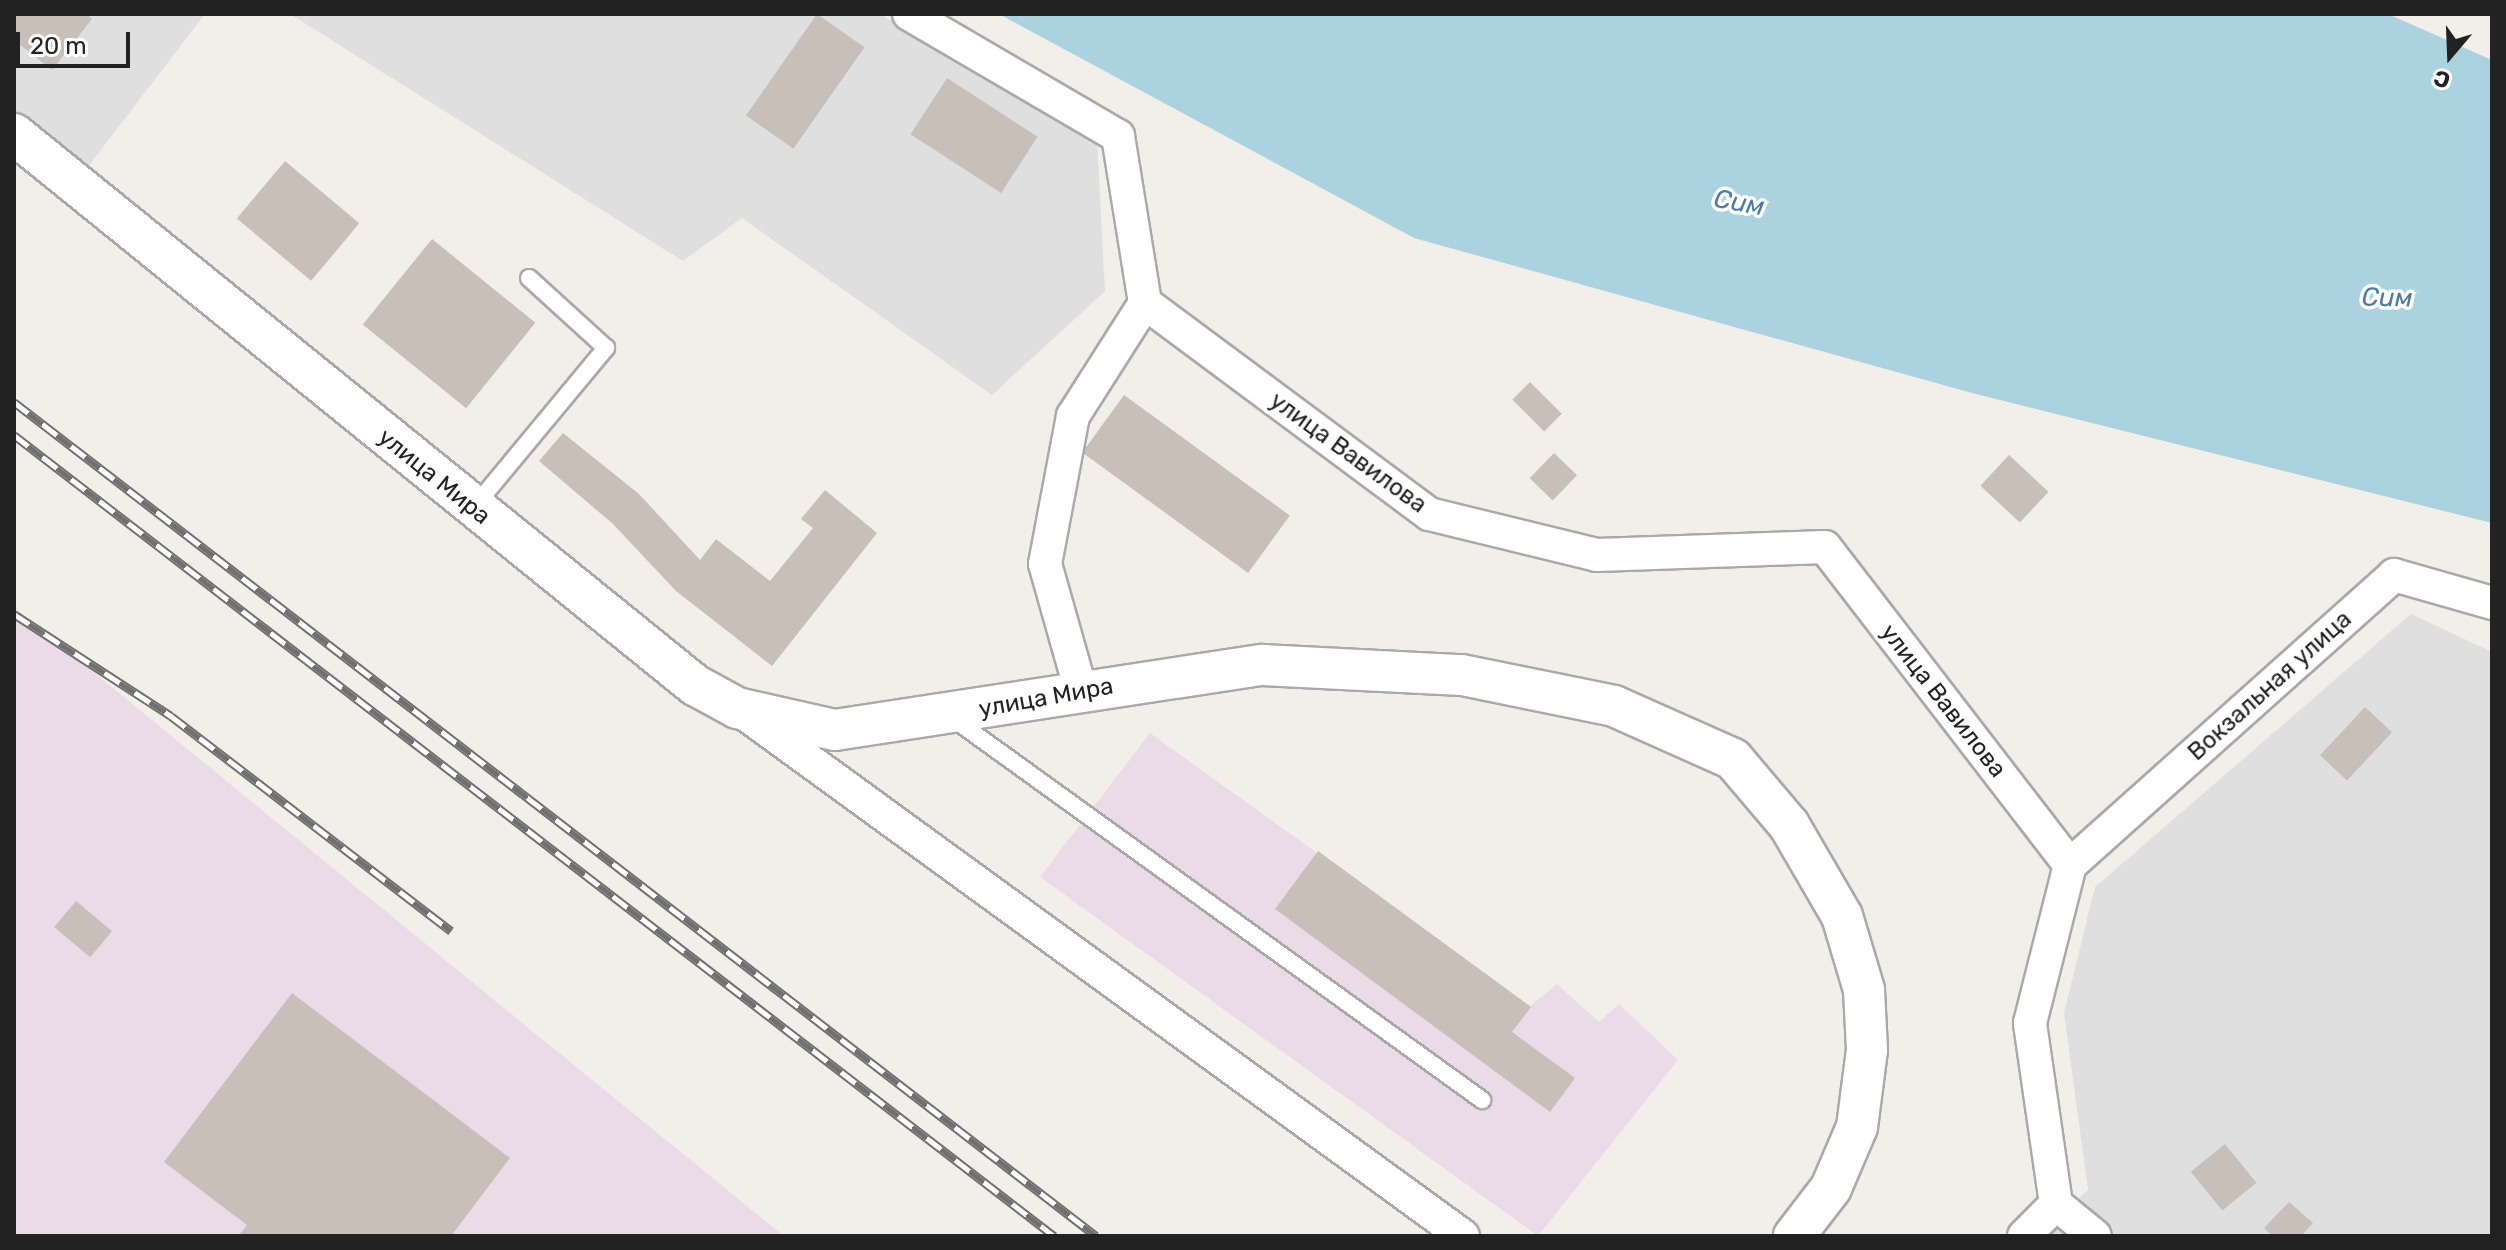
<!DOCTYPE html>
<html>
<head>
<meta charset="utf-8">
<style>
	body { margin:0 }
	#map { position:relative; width:2506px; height:1250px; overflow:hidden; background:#f2efe9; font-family:Rubik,sans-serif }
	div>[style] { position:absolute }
	.residential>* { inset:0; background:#e0dfdf }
	.industrial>* { inset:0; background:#ebdbe8 }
	.water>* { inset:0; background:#aad3df }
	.building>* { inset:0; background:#c7bfb8; transform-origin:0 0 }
	.roads { filter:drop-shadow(2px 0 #a9a9a9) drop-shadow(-2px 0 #a9a9a9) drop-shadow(0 2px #a9a9a9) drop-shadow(0 -2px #a9a9a9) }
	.service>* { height:16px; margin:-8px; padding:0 8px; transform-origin:8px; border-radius:8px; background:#fff }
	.minor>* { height:32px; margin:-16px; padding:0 16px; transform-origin:16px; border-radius:16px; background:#fff }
	.tertiary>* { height:40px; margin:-20px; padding:0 20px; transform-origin:20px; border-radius:20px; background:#fff }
	.rail>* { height:9px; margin-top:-4.5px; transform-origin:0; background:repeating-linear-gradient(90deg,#fff 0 18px,#707070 0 36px); box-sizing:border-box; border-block:2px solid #707070 }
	span { translate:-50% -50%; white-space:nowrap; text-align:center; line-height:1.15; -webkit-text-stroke:7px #fff; paint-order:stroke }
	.street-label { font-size:24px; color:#222 }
	.water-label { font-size:26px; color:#4a7aab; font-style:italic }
	.frame { position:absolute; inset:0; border:16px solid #222; pointer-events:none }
	.north { position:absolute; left:2410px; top:16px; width:80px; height:80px; -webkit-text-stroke:6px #fff; paint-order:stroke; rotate:199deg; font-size:22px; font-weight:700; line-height:32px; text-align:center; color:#222 }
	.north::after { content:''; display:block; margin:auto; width:28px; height:36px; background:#222; clip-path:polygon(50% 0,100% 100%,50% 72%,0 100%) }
	.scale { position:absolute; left:16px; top:32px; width:114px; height:36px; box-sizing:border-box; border:4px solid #222; border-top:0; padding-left:10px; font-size:24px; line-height:28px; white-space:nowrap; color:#222; -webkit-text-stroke:6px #fff; paint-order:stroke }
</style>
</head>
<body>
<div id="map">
	<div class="residential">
		<div style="clip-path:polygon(14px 14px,205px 14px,87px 168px,14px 110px)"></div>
		<div style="clip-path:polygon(290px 14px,880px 14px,1097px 141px,1105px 291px,992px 395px,742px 218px,683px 261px)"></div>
		<div style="clip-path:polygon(2411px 614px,2492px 652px,2492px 1236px,2038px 1236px,2088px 1190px,2064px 1013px,2095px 887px)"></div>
	</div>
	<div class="industrial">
		<div style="clip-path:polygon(14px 607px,494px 1000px,784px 1236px,14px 1236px)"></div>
		<div style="clip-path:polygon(1150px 733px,1530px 1006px,1557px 984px,1599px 1022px,1619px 1004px,1678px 1060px,1538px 1236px,1040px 877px)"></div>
	</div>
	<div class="water">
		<div style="clip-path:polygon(999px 14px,2388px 14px,2492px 60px,2492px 523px,1972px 393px,1414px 238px)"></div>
	</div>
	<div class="building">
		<div style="clip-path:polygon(14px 14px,86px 14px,92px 19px,52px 70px,14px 40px)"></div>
		<div style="left:817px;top:14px;width:58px;height:124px;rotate:35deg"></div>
		<div style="left:947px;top:78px;width:108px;height:67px;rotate:33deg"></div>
		<div style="left:285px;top:161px;width:97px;height:75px;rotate:40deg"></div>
		<div style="left:432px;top:239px;width:133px;height:110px;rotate:39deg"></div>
		<div style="left:1530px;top:382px;width:45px;height:25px;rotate:45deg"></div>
		<div style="left:1124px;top:395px;width:205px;height:71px;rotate:36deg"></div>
		<div style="clip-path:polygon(563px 433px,639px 494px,700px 560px,716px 539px,770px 581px,813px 528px,801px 519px,825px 490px,877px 533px,772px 666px,676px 591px,613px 524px,539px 461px)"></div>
		<div style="left:1554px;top:453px;width:32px;height:35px;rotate:44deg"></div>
		<div style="left:2009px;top:455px;width:54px;height:42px;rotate:43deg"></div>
		<div style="left:2365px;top:707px;width:37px;height:66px;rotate:43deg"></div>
		<div style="clip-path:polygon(1318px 851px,1531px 1007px,1512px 1032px,1575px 1078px,1550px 1112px,1275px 909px)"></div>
		<div style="left:76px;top:901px;width:47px;height:34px;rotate:40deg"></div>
		<div style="clip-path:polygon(292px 993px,510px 1158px,451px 1236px,238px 1236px,247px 1225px,164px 1162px)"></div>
		<div style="left:2225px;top:1144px;width:50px;height:44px;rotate:51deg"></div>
		<div style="clip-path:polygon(2289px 1202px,2313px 1223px,2301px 1236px,2272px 1236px,2264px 1228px)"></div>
	</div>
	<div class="roads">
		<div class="service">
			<div style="left:474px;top:507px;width:207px;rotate:-50.3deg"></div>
			<div style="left:606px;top:348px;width:104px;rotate:-137.7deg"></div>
			<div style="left:951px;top:717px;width:655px;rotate:35.8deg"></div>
		</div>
		<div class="minor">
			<div style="left:909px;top:14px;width:242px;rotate:30.3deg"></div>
			<div style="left:1118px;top:136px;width:169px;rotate:80.8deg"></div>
			<div style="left:1145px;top:303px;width:354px;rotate:36.6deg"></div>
			<div style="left:1429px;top:514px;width:173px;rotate:13.7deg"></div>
			<div style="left:1597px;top:555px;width:228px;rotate:-2deg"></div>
			<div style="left:1825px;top:547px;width:401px;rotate:52.4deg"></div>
			<div style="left:1081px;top:691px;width:132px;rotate:-105.8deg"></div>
			<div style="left:1045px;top:564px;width:151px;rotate:-79.3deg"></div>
			<div style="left:1073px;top:416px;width:134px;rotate:-57.5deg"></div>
			<div style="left:744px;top:713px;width:889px;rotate:36.03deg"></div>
			<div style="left:2070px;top:865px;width:435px;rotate:-41.8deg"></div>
			<div style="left:2394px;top:575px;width:102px;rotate:15.9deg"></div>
			<div style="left:2056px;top:1204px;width:50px;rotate:39.4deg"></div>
			<div style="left:2024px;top:1236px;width:45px;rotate:-45deg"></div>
			<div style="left:2056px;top:1204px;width:183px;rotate:-98.2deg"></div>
			<div style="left:2030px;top:1023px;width:163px;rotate:-75.8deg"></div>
		</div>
		<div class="tertiary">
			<div style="left:14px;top:134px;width:876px;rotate:38.98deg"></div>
			<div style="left:695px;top:685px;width:48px;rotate:28.7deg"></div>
			<div style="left:737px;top:708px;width:100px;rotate:12.7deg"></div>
			<div style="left:835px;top:730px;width:432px;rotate:-8.7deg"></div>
			<div style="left:1262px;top:665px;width:200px;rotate:2.9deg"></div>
			<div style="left:1462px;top:675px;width:155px;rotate:11.5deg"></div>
			<div style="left:1614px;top:706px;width:130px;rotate:24deg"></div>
			<div style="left:1733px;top:759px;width:87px;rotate:49.7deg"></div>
			<div style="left:1789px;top:825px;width:105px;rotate:59.8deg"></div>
			<div style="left:1842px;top:916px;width:77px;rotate:73.4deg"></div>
			<div style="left:1864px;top:990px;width:60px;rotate:87.1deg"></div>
			<div style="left:1867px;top:1050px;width:78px;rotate:97.4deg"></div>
			<div style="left:1857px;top:1127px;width:66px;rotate:113.1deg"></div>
			<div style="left:1831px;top:1188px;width:61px;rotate:127.6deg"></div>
		</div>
	</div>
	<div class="rail">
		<div style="left:14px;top:402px;width:1366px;rotate:37.62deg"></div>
		<div style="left:14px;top:435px;width:1313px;rotate:37.6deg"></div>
		<div style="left:14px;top:614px;width:187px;rotate:33deg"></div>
		<div style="left:171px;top:716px;width:353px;rotate:37.5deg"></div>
	</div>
	<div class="street-label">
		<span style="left:1348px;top:453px;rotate:36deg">улица Вавилова</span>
		<span style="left:434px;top:477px;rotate:39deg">улица Мира</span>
		<span style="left:2270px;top:686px;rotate:-42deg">Вокзальная улица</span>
		<span style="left:1046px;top:698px;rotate:-10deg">улица Мира</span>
		<span style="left:1943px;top:701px;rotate:52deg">улица Вавилова</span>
	</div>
	<div class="water-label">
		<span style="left:1739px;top:203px;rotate:10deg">Сим</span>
		<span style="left:2387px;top:298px;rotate:1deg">Сим</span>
	</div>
	<div class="frame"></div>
	<div class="north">С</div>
	<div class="scale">20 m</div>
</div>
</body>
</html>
